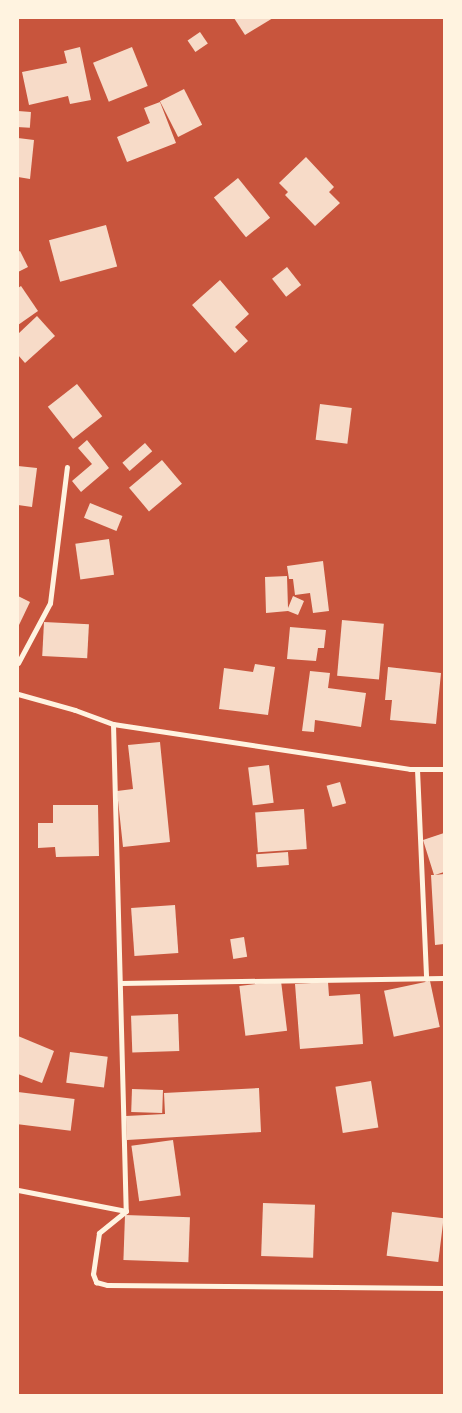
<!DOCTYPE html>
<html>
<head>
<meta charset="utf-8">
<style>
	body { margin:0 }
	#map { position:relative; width:462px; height:1413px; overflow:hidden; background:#c8553d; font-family:"Alegreya Sans",sans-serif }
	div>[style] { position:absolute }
	.building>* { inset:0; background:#f7dbc8; transform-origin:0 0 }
	.minor>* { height:5px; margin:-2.5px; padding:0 2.5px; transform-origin:2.5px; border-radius:2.5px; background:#fff3e0 }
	span { translate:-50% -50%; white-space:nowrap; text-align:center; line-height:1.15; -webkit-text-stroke:5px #fff3e0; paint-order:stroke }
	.frame { position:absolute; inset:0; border:19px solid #fff3e0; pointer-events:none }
</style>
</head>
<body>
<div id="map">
	<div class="building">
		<div style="clip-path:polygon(234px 18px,273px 18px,245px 35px)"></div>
		<div style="left:200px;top:32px;width:14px;height:15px;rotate:56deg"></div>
		<div style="clip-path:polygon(80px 47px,91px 100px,70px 104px,68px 96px,29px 105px,22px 72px,67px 63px,64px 51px)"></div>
		<div style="left:132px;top:47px;width:42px;height:42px;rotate:68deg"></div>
		<div style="left:184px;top:89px;width:40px;height:27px;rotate:63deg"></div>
		<div style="clip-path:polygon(160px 102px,176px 143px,127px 162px,117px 137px,150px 123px,144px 108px)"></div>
		<div style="left:18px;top:111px;width:13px;height:16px;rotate:4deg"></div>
		<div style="clip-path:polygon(18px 138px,34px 140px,30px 179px,18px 177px)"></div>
		<div style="clip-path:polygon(306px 157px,334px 187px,329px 192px,340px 203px,315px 226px,285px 195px,288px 192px,279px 183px)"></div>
		<div style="left:238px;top:178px;width:51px;height:31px;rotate:51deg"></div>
		<div style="left:106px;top:225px;width:43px;height:59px;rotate:75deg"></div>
		<div style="clip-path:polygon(20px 251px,28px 267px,18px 272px,18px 252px)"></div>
		<div style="left:287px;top:267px;width:23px;height:19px;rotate:52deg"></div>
		<div style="clip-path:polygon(220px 280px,249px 314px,235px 327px,248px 341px,235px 353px,192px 305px)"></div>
		<div style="clip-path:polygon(21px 286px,38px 311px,18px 325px,18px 288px)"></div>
		<div style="clip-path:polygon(37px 316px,55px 336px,25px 363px,18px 355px,18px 334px)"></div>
		<div style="left:77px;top:384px;width:41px;height:37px;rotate:52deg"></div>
		<div style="left:320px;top:404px;width:32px;height:36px;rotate:7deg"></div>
		<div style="clip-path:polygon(87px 440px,109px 468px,81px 492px,72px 481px,92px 464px,78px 448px)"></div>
		<div style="left:145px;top:443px;width:11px;height:30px;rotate:49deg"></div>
		<div style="left:162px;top:460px;width:31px;height:43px;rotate:50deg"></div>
		<div style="clip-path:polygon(18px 466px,37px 468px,32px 507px,18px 505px)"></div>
		<div style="left:90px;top:503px;width:35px;height:16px;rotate:22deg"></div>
		<div style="left:109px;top:539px;width:36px;height:34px;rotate:82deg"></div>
		<div style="clip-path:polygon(323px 561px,329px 611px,313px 613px,310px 593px,295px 595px,293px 579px,289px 579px,287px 566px)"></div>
		<div style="clip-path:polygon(287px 576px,288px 608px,293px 596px,304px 601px,298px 615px,288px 611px,266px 613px,265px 577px)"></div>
		<div style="clip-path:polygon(18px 596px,30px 602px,19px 625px,18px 625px)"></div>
		<div style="left:342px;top:620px;width:42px;height:56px;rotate:5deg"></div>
		<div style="left:44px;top:622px;width:45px;height:34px;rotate:3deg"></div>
		<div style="clip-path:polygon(290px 627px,326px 630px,324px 648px,318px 648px,316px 661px,287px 659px)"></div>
		<div style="clip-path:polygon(255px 664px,275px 667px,268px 715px,219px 709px,224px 668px,253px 672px)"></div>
		<div style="clip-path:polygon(388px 667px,441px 673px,436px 724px,390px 720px,392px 700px,385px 700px)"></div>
		<div style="clip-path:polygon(310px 671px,330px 673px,328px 688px,366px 693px,361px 727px,315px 720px,314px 732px,302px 731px)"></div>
		<div style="clip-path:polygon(160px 742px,170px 842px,123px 847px,117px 791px,133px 789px,128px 745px)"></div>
		<div style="left:269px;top:765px;width:38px;height:21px;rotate:83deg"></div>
		<div style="left:340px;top:782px;width:22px;height:14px;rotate:74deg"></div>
		<div style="clip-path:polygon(53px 805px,98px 805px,99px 856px,56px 857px,55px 847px,38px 848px,38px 823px,53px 823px)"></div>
		<div style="left:304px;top:809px;width:40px;height:49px;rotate:86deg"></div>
		<div style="clip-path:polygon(444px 833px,444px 872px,435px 875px,444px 874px,444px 944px,435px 945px,431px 875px,434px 875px,423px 840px)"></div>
		<div style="left:288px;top:852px;width:13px;height:32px;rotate:86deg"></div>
		<div style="left:175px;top:905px;width:48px;height:44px;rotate:86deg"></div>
		<div style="left:244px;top:937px;width:20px;height:14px;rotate:81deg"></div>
		<div style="left:281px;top:981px;width:50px;height:42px;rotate:83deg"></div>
		<div style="left:430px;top:981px;width:47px;height:47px;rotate:78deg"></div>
		<div style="clip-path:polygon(328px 982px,329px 996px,360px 994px,363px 1044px,300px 1049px,295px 984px)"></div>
		<div style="left:178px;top:1014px;width:37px;height:47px;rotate:88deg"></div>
		<div style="clip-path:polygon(18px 1036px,54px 1051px,42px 1083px,18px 1074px)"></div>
		<div style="left:70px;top:1052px;width:38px;height:31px;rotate:7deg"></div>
		<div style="left:371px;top:1081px;width:47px;height:36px;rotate:81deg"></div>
		<div style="clip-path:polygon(259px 1088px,261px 1132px,127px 1140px,126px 1116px,165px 1114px,164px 1093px)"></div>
		<div style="left:132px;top:1089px;width:31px;height:23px;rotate:2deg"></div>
		<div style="left:18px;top:1092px;width:57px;height:32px;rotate:7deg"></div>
		<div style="left:173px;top:1140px;width:56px;height:42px;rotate:82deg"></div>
		<div style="left:263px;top:1203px;width:52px;height:53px;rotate:2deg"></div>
		<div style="left:392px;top:1212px;width:52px;height:44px;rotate:7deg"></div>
		<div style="left:125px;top:1215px;width:65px;height:45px;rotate:2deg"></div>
	</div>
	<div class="minor">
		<div style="left:18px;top:663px;width:68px;rotate:-61.9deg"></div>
		<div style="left:50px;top:603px;width:137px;rotate:-82.9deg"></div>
		<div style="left:18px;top:694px;width:59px;rotate:15.7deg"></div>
		<div style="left:75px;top:710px;width:40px;rotate:20.2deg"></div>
		<div style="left:113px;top:724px;width:300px;rotate:8.6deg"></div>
		<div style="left:410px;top:769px;width:34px"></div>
		<div style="left:113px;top:724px;width:487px;rotate:88.5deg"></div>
		<div style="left:417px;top:769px;width:210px;rotate:87.5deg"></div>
		<div style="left:120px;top:983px;width:324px;rotate:-0.9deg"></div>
		<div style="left:18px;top:1190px;width:110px;rotate:11deg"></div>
		<div style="left:126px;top:1211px;width:35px;rotate:141deg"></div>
		<div style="left:99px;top:1233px;width:41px;rotate:98.3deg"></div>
		<div style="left:93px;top:1274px;width:9px;rotate:69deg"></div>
		<div style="left:96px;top:1282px;width:11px;rotate:15deg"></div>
		<div style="left:107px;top:1285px;width:337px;rotate:0.5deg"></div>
	</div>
	<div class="frame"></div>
</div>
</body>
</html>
